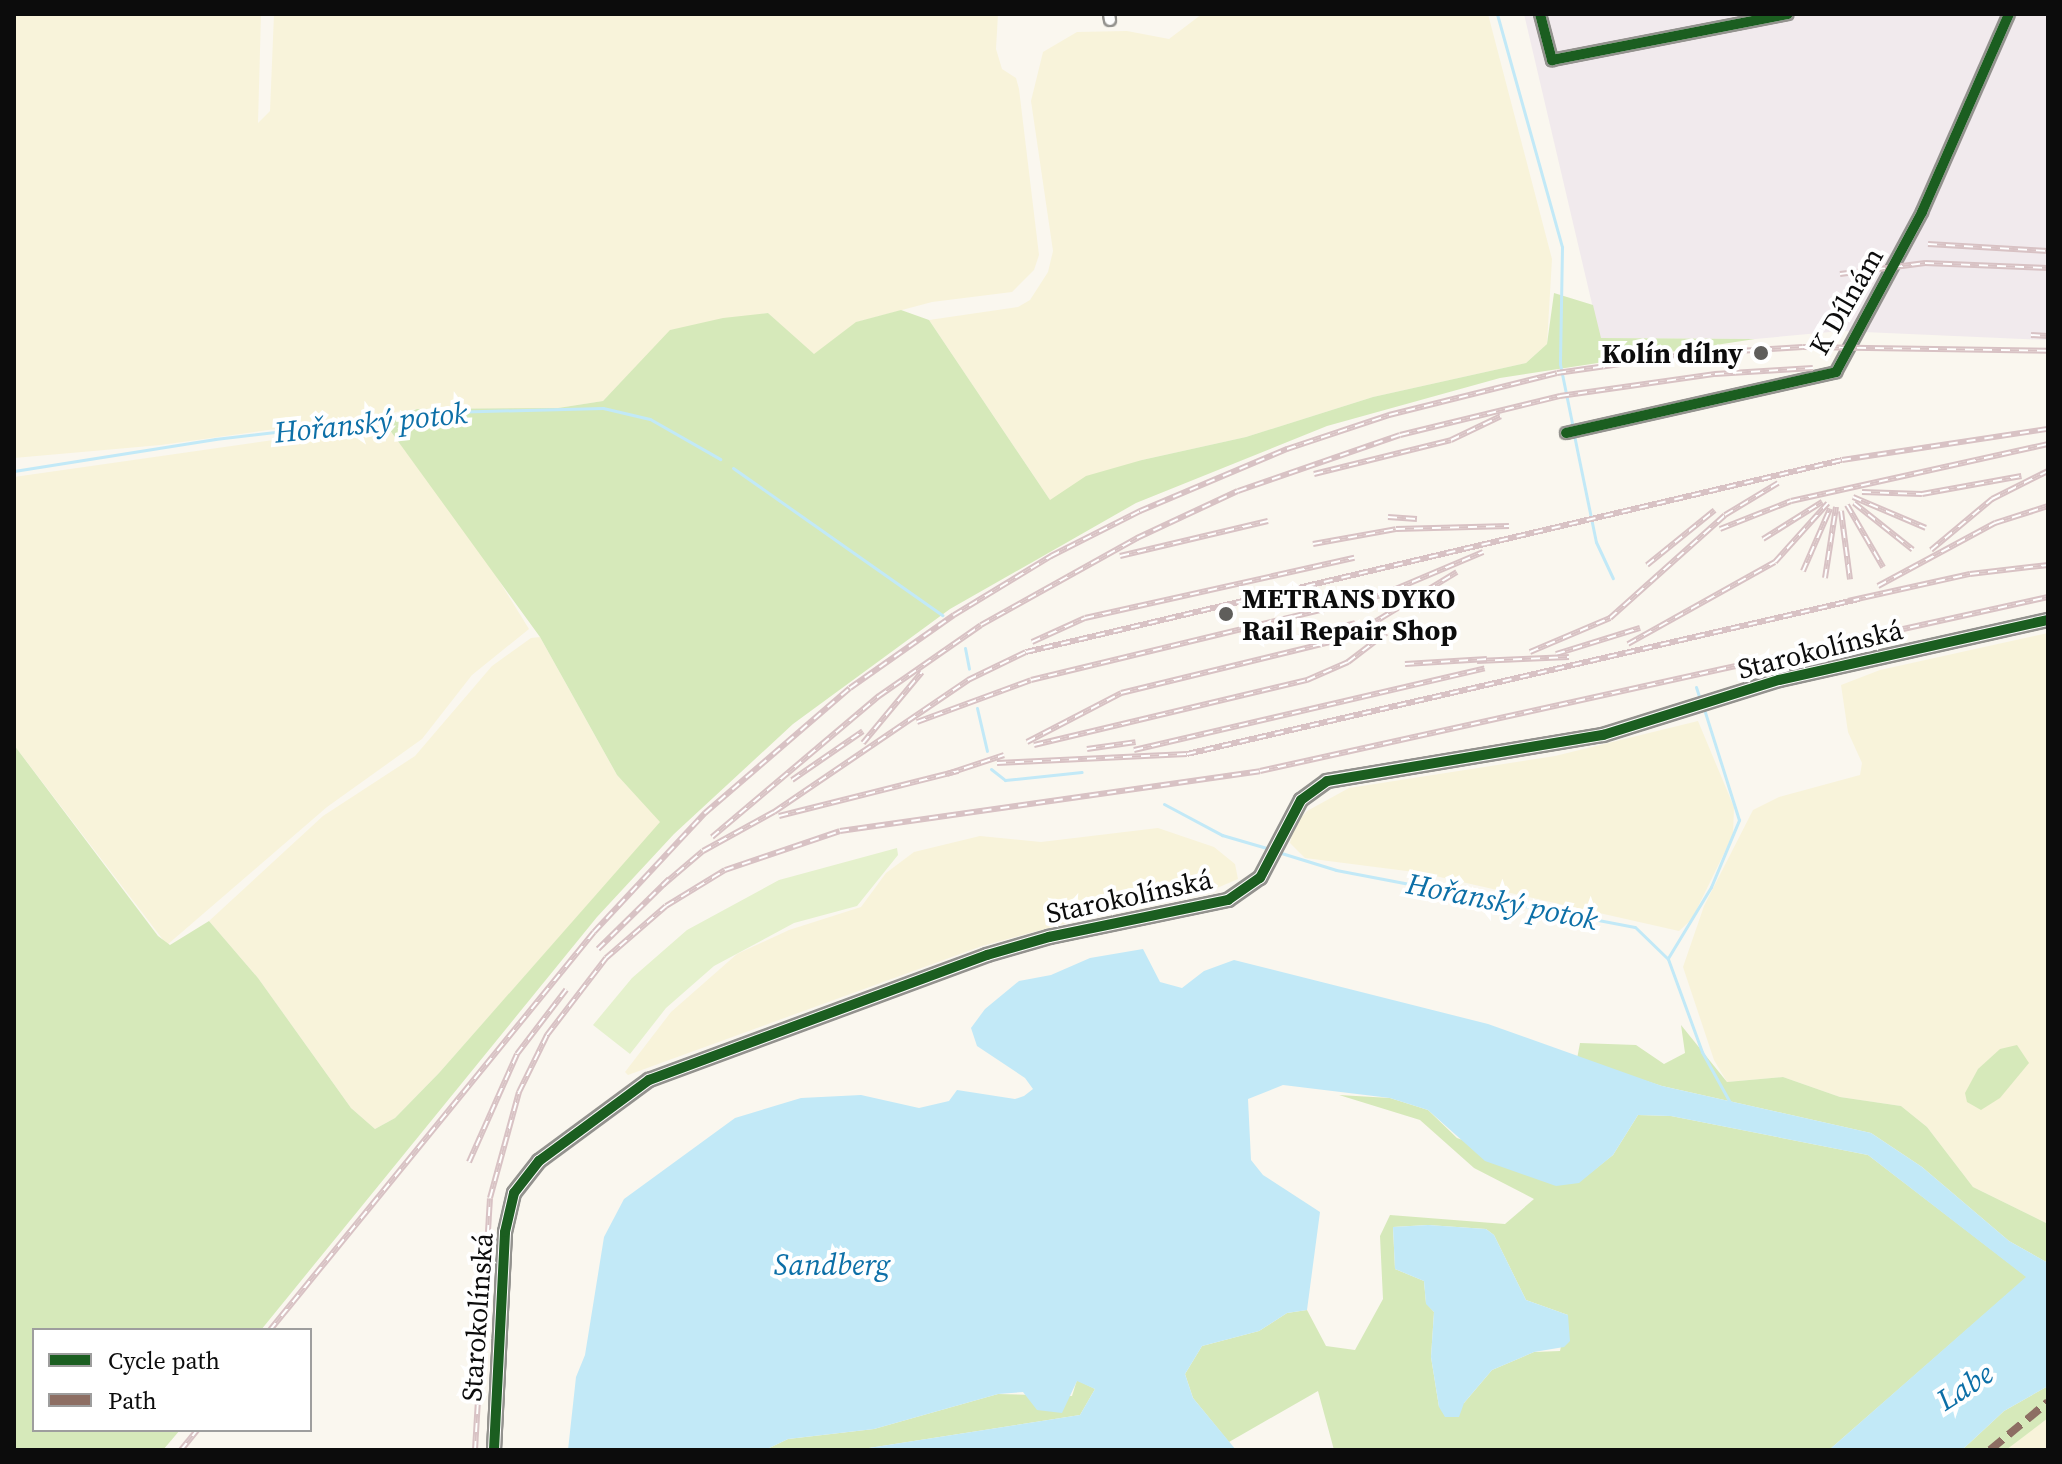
<!DOCTYPE html>
<html>
<head>
<meta charset="utf-8">
<style>
	body { margin:0 }
	#map { position:relative; width:2062px; height:1464px; overflow:hidden; background:#faf7ef; font-family:"Source Serif 4",serif }
	div>[style] { position:absolute }
	.industrial>* { inset:0; background:#f1eaed }
	.farmland>* { inset:0; background:#f8f3da }
	.green>* { inset:0; background:#e5f1cd }
	.forest>* { inset:0; background:#d6e9ba }
	.water>* { inset:0; background:#c2e9f7 }
	.stream>* { height:3px; margin:-1.5px; padding:0 1.5px; transform-origin:1.5px; border-radius:1.5px; background:#c2e9f7 }
	.roads { filter:drop-shadow(2px 0 #93928e) drop-shadow(-2px 0 #93928e) drop-shadow(0 2px #93928e) drop-shadow(0 -2px #93928e) }
	.minor>* { height:10px; margin:-5px; padding:0 5px; transform-origin:5px; border-radius:5px; background:#fefefd }
	.tertiary>* { height:12px; margin:-6px; padding:0 6px; transform-origin:6px; border-radius:6px; background:#fefefd }
	.rail>* { height:6px; margin-top:-3px; transform-origin:0; background:repeating-linear-gradient(90deg,#fff 0 9px,#d8c2c4 0 18px); box-sizing:border-box; border-block:2px solid #d8c2c4 }
	.quiet>* { height:8px; margin-top:-4px; transform-origin:0; background:repeating-linear-gradient(90deg,#8d6e63 0 16px,transparent 0 24px) }
	.cycleway>* { height:10px; margin:-5px; padding:0 5px; transform-origin:5px; border-radius:5px; background:#1b5e20 }
	.dots>* { width:22px; height:22px; translate:-50% -50%; box-sizing:border-box; border:4px solid #fff; border-radius:50% }
	span { translate:-50% -50%; white-space:nowrap; text-align:center; line-height:1.15; -webkit-text-stroke:8px #fff; paint-order:stroke }
	.street-label { font-size:28px; color:#0c0c0c }
	.poi-label { font-size:28px; color:#0c0c0c; font-weight:700 }
	.right { translate:-100% -50%; text-align:right }
	.left { translate:0 -50%; text-align:left }
	.water-label { font-size:30px; color:#0c6fa7; font-style:italic }
	.frame { position:absolute; inset:0; border:16px solid #0c0c0c; pointer-events:none }
	.legend { position:absolute; left:32px; top:1328px; width:280px; height:104px; box-sizing:border-box; background:#fff; border:2px solid #9e9e9e; margin:0; padding:10px 14px; list-style:none; font-size:24px; color:#0c0c0c }
	.legend li { display:flex; align-items:center; gap:16px; height:40px }
	.legend b { width:40px; border:2px solid #9e9e9e }
</style>
</head>
<body>
<div id="map">
	<div class="industrial">
		<div style="clip-path:polygon(1524px 14px,2048px 14px,2048px 340px,1841px 331px,1755px 339px,1600px 338px)"></div>
	</div>
	<div class="farmland">
		<div style="clip-path:polygon(14px 14px,261px 14px,258px 123px,270px 111px,274px 14px,998px 14px,996px 49px,1002px 69px,1016px 78px,1019px 89px,1039px 255px,1034px 270px,1012px 292px,932px 302px,857px 322px,814px 355px,768px 313px,671px 330px,603px 401px,558px 408px,417px 409px,161px 445px,14px 458px)"></div>
		<div style="clip-path:polygon(1202px 14px,1488px 14px,1552px 259px,1547px 344px,1526px 363px,1373px 397px,1246px 437px,1142px 460px,1050px 500px,929px 320px,1018px 307px,1030px 300px,1048px 272px,1053px 251px,1031px 101px,1043px 52px,1077px 32px,1127px 31px,1169px 39px)"></div>
		<div style="clip-path:polygon(385px 424px,482px 553px,529px 629px,472px 675px,422px 739px,327px 807px,167px 945px,14px 745px,14px 477px)"></div>
		<div style="clip-path:polygon(2048px 633px,2048px 1224px,1973px 1187px,1927px 1127px,1901px 1106px,1840px 1097px,1783px 1077px,1727px 1082px,1714px 1060px,1683px 967px,1704px 906px,1753px 810px,1779px 797px,1860px 775px,1862px 763px,1848px 732px,1841px 685px,1880px 670px)"></div>
		<div style="clip-path:polygon(540px 637px,617px 775px,661px 822px,439px 1073px,395px 1118px,375px 1129px,351px 1108px,258px 978px,209px 921px,323px 816px,415px 756px,492px 666px,531px 638px)"></div>
		<div style="clip-path:polygon(1698px 721px,1734px 807px,1733px 835px,1692px 919px,1679px 931px,1422px 873px,1305px 858px,1290px 843px,1294px 826px,1307px 811px,1349px 788px,1555px 756px)"></div>
		<div style="clip-path:polygon(1158px 828px,1214px 847px,1235px 864px,1238px 879px,1203px 894px,1119px 909px,982px 946px,628px 1075px,625px 1072px,671px 1012px,737px 954px,789px 930px,861px 907px,886px 873px,914px 852px,980px 836px,1041px 842px)"></div>
		<div style="clip-path:polygon(2048px 1418px,2048px 1450px,2006px 1450px,2022px 1435px)"></div>
	</div>
	<div class="green">
		<div style="clip-path:polygon(897px 848px,898px 855px,857px 906px,794px 923px,714px 966px,666px 1008px,630px 1054px,593px 1025px,632px 978px,687px 930px,779px 880px)"></div>
	</div>
	<div class="forest">
		<div style="clip-path:polygon(1554px 293px,1593px 305px,1601px 338px,1755px 339px,1500px 378px,1327px 426px,1136px 503px,950px 609px,793px 724px,674px 834px,597px 917px,261px 1330px,34px 1330px,34px 1430px,180px 1430px,163px 1450px,14px 1450px,14px 745px,158px 936px,170px 945px,209px 921px,258px 978px,351px 1108px,375px 1129px,395px 1118px,439px 1073px,660px 822px,617px 775px,540px 637px,384px 422px,417px 409px,558px 408px,603px 401px,670px 330px,723px 318px,768px 313px,814px 354px,856px 322px,901px 310px,929px 320px,1050px 500px,1086px 476px,1142px 460px,1246px 437px,1373px 397px,1526px 363px,1547px 344px)"></div>
		<div style="clip-path:polygon(1681px 1025px,1727px 1082px,1783px 1077px,1840px 1097px,1901px 1106px,1927px 1127px,1973px 1187px,2048px 1224px,2048px 1263px,2009px 1241px,1922px 1167px,1871px 1133px,1662px 1086px,1577px 1059px,1580px 1043px,1636px 1045px,1664px 1064px,1685px 1053px)"></div>
		<div style="clip-path:polygon(2017px 1045px,2029px 1063px,2000px 1098px,1981px 1110px,1967px 1102px,1965px 1093px,1978px 1069px,2000px 1049px)"></div>
		<div style="clip-path:polygon(evenodd,1339px 1095px,1390px 1098px,1428px 1110px,1457px 1138px,1579px 1182px,1613px 1155px,1638px 1115px,1671px 1116px,1868px 1155px,2027px 1277px,1829px 1450px,1334px 1450px,1318px 1391px,1229px 1442px,1193px 1398px,1185px 1374px,1202px 1346px,1259px 1331px,1287px 1313px,1307px 1310px,1326px 1346px,1355px 1350px,1383px 1299px,1380px 1236px,1390px 1215px,1505px 1224px,1534px 1199px,1474px 1168px,1420px 1120px,1339px 1095px,1428px 1225px,1486px 1229px,1494px 1235px,1526px 1300px,1568px 1315px,1560px 1351px,1534px 1352px,1492px 1370px,1464px 1403px,1439px 1407px,1431px 1357px,1434px 1312px,1426px 1303px,1424px 1281px,1395px 1269px,1393px 1227px,1428px 1225px)"></div>
		<div style="clip-path:polygon(1077px 1380px,1095px 1389px,1080px 1415px,856px 1450px,765px 1450px,788px 1439px,874px 1429px,998px 1394px,1072px 1396px)"></div>
		<div style="clip-path:polygon(2048px 1386px,2048px 1418px,2006px 1450px,1962px 1450px,2004px 1411px)"></div>
	</div>
	<div class="water">
		<div style="clip-path:polygon(1143px 949px,1160px 982px,1182px 988px,1204px 971px,1234px 960px,1488px 1024px,1662px 1086px,1871px 1133px,1922px 1167px,2009px 1241px,2048px 1263px,2048px 1386px,2004px 1411px,1962px 1450px,1829px 1450px,2026px 1277px,1868px 1155px,1671px 1116px,1638px 1115px,1613px 1155px,1579px 1183px,1556px 1186px,1485px 1161px,1428px 1110px,1390px 1098px,1283px 1085px,1248px 1099px,1251px 1160px,1263px 1175px,1320px 1212px,1307px 1310px,1287px 1313px,1259px 1331px,1202px 1346px,1185px 1374px,1193px 1398px,1236px 1450px,856px 1450px,1080px 1415px,1095px 1389px,1077px 1381px,1062px 1413px,1037px 1410px,1023px 1392px,998px 1394px,874px 1429px,788px 1439px,765px 1450px,568px 1450px,576px 1377px,585px 1355px,604px 1237px,624px 1199px,735px 1118px,801px 1098px,861px 1095px,919px 1108px,949px 1101px,957px 1090px,1015px 1099px,1024px 1096px,1033px 1089px,1025px 1078px,977px 1046px,971px 1028px,985px 1009px,1019px 981px,1051px 975px,1090px 958px)"></div>
		<div style="clip-path:polygon(1428px 1225px,1486px 1229px,1494px 1235px,1526px 1300px,1568px 1315px,1570px 1341px,1564px 1347px,1534px 1352px,1492px 1370px,1464px 1403px,1459px 1417px,1445px 1417px,1439px 1407px,1431px 1357px,1434px 1312px,1426px 1304px,1424px 1281px,1395px 1269px,1393px 1227px)"></div>
	</div>
	<div class="stream">
		<div style="left:1497px;top:14px;width:242px;rotate:74.4deg"></div>
		<div style="left:1562px;top:247px;width:117px;rotate:91deg"></div>
		<div style="left:1560px;top:364px;width:65px;rotate:78.5deg"></div>
		<div style="left:1574px;top:435px;width:109px;rotate:78.4deg"></div>
		<div style="left:1596px;top:542px;width:40px;rotate:65deg"></div>
		<div style="left:733px;top:468px;width:256px;rotate:35.1deg"></div>
		<div style="left:14px;top:471px;width:204px;rotate:-9deg"></div>
		<div style="left:215px;top:439px;width:234px;rotate:-6.6deg"></div>
		<div style="left:447px;top:412px;width:156px;rotate:-1.5deg"></div>
		<div style="left:603px;top:408px;width:48px;rotate:13.2deg"></div>
		<div style="left:650px;top:419px;width:81px;rotate:29.7deg"></div>
		<div style="left:965px;top:648px;width:21px;rotate:79deg"></div>
		<div style="left:1696px;top:687px;width:16px;rotate:72deg"></div>
		<div style="left:977px;top:708px;width:44px;rotate:76.9deg"></div>
		<div style="left:991px;top:769px;width:18px;rotate:38deg"></div>
		<div style="left:1005px;top:780px;width:77px;rotate:-5.9deg"></div>
		<div style="left:1164px;top:804px;width:66px;rotate:28.1deg"></div>
		<div style="left:1222px;top:835px;width:50px;rotate:16.3deg"></div>
		<div style="left:1278px;top:852px;width:61px;rotate:17.2deg"></div>
		<div style="left:1336px;top:870px;width:304px;rotate:10.8deg"></div>
		<div style="left:1635px;top:927px;width:46px;rotate:44.1deg"></div>
		<div style="left:1668px;top:959px;width:99px;rotate:69.9deg"></div>
		<div style="left:1702px;top:1052px;width:62px;rotate:60.9deg"></div>
		<div style="left:1668px;top:958px;width:83px;rotate:-58.8deg"></div>
		<div style="left:1711px;top:887px;width:73px;rotate:-67.3deg"></div>
		<div style="left:1739px;top:820px;width:116px;rotate:-107.5deg"></div>
	</div>
	<div class="roads">
		<div class="minor">
			<div style="left:1109px;top:14px;width:6px;rotate:81deg"></div>
			<div style="left:1540px;top:14px;width:48px;rotate:75.4deg"></div>
			<div style="left:1552px;top:60px;width:240px;rotate:-11deg"></div>
			<div style="left:1566px;top:433px;width:277px;rotate:-12.7deg"></div>
			<div style="left:1836px;top:372px;width:182px;rotate:-61.7deg"></div>
			<div style="left:1922px;top:212px;width:216px;rotate:-66.3deg"></div>
		</div>
		<div class="tertiary">
			<div style="left:494px;top:1450px;width:218px;rotate:-87.1deg"></div>
			<div style="left:505px;top:1232px;width:40px;rotate:-77deg"></div>
			<div style="left:514px;top:1193px;width:41px;rotate:-52deg"></div>
			<div style="left:539px;top:1161px;width:137px;rotate:-36.4deg"></div>
			<div style="left:649px;top:1080px;width:360px;rotate:-20.3deg"></div>
			<div style="left:987px;top:955px;width:65px;rotate:-16.2deg"></div>
			<div style="left:1049px;top:937px;width:183px;rotate:-11.7deg"></div>
			<div style="left:1228px;top:900px;width:39px;rotate:-35deg"></div>
			<div style="left:1260px;top:878px;width:88px;rotate:-62.3deg"></div>
			<div style="left:1301px;top:800px;width:32px;rotate:-36deg"></div>
			<div style="left:1327px;top:781px;width:280px;rotate:-9.5deg"></div>
			<div style="left:1603px;top:735px;width:184px;rotate:-17.4deg"></div>
			<div style="left:1779px;top:680px;width:276px;rotate:-12.6deg"></div>
		</div>
	</div>
	<div class="rail">
		<div style="left:1928px;top:244px;width:120px;rotate:3.3deg"></div>
		<div style="left:1840px;top:274px;width:86px;rotate:-7.4deg"></div>
		<div style="left:1925px;top:263px;width:123px;rotate:2.3deg"></div>
		<div style="left:2031px;top:335px;width:17px;rotate:3deg"></div>
		<div style="left:1314px;top:474px;width:141px;rotate:-13.9deg"></div>
		<div style="left:1451px;top:440px;width:55px;rotate:-25.6deg"></div>
		<div style="left:1862px;top:492px;width:60px;rotate:1.9deg"></div>
		<div style="left:1922px;top:494px;width:101px;rotate:-10.3deg"></div>
		<div style="left:1853px;top:497px;width:79px;rotate:23deg"></div>
		<div style="left:1854px;top:503px;width:75px;rotate:38.5deg"></div>
		<div style="left:1847px;top:505px;width:72px;rotate:59.9deg"></div>
		<div style="left:1841px;top:511px;width:69px;rotate:82.5deg"></div>
		<div style="left:1388px;top:517px;width:29px;rotate:4deg"></div>
		<div style="left:1720px;top:529px;width:76px;rotate:-21.5deg"></div>
		<div style="left:1791px;top:501px;width:263px;rotate:-12.5deg"></div>
		<div style="left:1763px;top:539px;width:70px;rotate:-32.1deg"></div>
		<div style="left:1313px;top:544px;width:84px;rotate:-10.2deg"></div>
		<div style="left:1396px;top:529px;width:113px;rotate:-1.5deg"></div>
		<div style="left:1931px;top:550px;width:80px;rotate:-39.9deg"></div>
		<div style="left:1992px;top:499px;width:63px;rotate:-26.6deg"></div>
		<div style="left:1120px;top:556px;width:152px;rotate:-13.3deg"></div>
		<div style="left:1647px;top:565px;width:87px;rotate:-39deg"></div>
		<div style="left:1803px;top:571px;width:68px;rotate:-66.5deg"></div>
		<div style="left:1825px;top:578px;width:72px;rotate:-81.2deg"></div>
		<div style="left:1878px;top:586px;width:133px;rotate:-28.3deg"></div>
		<div style="left:1995px;top:523px;width:56px;rotate:-17.8deg"></div>
		<div style="left:1848px;top:601px;width:125px;rotate:-12.5deg"></div>
		<div style="left:1970px;top:574px;width:79px;rotate:-6.6deg"></div>
		<div style="left:1298px;top:638px;width:59px;rotate:-14.7deg"></div>
		<div style="left:1032px;top:642px;width:58px;rotate:-24.4deg"></div>
		<div style="left:1085px;top:618px;width:276px;rotate:-12.6deg"></div>
		<div style="left:1628px;top:644px;width:168px;rotate:-29.2deg"></div>
		<div style="left:1775px;top:562px;width:79px;rotate:-48.1deg"></div>
		<div style="left:1530px;top:652px;width:87px;rotate:-23deg"></div>
		<div style="left:1610px;top:618px;width:154px;rotate:-41.8deg"></div>
		<div style="left:1725px;top:515px;width:62px;rotate:-31.1deg"></div>
		<div style="left:1556px;top:654px;width:88px;rotate:-17.2deg"></div>
		<div style="left:1477px;top:661px;width:92px;rotate:-2.5deg"></div>
		<div style="left:1405px;top:664px;width:82px;rotate:-3.5deg"></div>
		<div style="left:917px;top:722px;width:121px;rotate:-20.2deg"></div>
		<div style="left:1031px;top:680px;width:358px;rotate:-13.6deg"></div>
		<div style="left:1379px;top:596px;width:113px;rotate:-22.9deg"></div>
		<div style="left:1027px;top:742px;width:106px;rotate:-27.5deg"></div>
		<div style="left:1121px;top:693px;width:236px;rotate:-13.7deg"></div>
		<div style="left:1350px;top:637px;width:125px;rotate:-31.3deg"></div>
		<div style="left:863px;top:743px;width:92px;rotate:-50.3deg"></div>
		<div style="left:1034px;top:745px;width:281px;rotate:-13.4deg"></div>
		<div style="left:1307px;top:680px;width:45px;rotate:-23.7deg"></div>
		<div style="left:1348px;top:662px;width:48px;rotate:-37.3deg"></div>
		<div style="left:1087px;top:749px;width:49px;rotate:-8.1deg"></div>
		<div style="left:1134px;top:750px;width:360px;rotate:-13.1deg"></div>
		<div style="left:997px;top:763px;width:190px;rotate:-2.7deg"></div>
		<div style="left:1187px;top:754px;width:690px;rotate:-12.99deg"></div>
		<div style="left:947px;top:774px;width:60px;rotate:-18.4deg"></div>
		<div style="left:792px;top:780px;width:86px;rotate:-34.6deg"></div>
		<div style="left:779px;top:816px;width:185px;rotate:-14.1deg"></div>
		<div style="left:712px;top:837px;width:219px;rotate:-40.2deg"></div>
		<div style="left:879px;top:696px;width:124px;rotate:-34.8deg"></div>
		<div style="left:981px;top:625px;width:179px;rotate:-29.1deg"></div>
		<div style="left:1137px;top:538px;width:111px;rotate:-25deg"></div>
		<div style="left:1238px;top:491px;width:171px;rotate:-19.1deg"></div>
		<div style="left:1400px;top:435px;width:165px;rotate:-13.7deg"></div>
		<div style="left:1560px;top:396px;width:157px;rotate:-8.1deg"></div>
		<div style="left:1715px;top:374px;width:98px;rotate:-3.5deg"></div>
		<div style="left:663px;top:885px;width:52px;rotate:-40.4deg"></div>
		<div style="left:703px;top:851px;width:81px;rotate:-28.8deg"></div>
		<div style="left:774px;top:812px;width:235px;rotate:-34.2deg"></div>
		<div style="left:968px;top:680px;width:64px;rotate:-25.8deg"></div>
		<div style="left:1026px;top:652px;width:838px;rotate:-13.24deg"></div>
		<div style="left:1842px;top:460px;width:208px;rotate:-8.6deg"></div>
		<div style="left:598px;top:949px;width:100px;rotate:-44.6deg"></div>
		<div style="left:469px;top:1162px;width:118px;rotate:-66deg"></div>
		<div style="left:517px;top:1054px;width:81px;rotate:-52.6deg"></div>
		<div style="left:270px;top:1330px;width:513px;rotate:-50.85deg"></div>
		<div style="left:594px;top:932px;width:163px;rotate:-47deg"></div>
		<div style="left:705px;top:813px;width:191px;rotate:-40.8deg"></div>
		<div style="left:850px;top:688px;width:127px;rotate:-35.1deg"></div>
		<div style="left:954px;top:615px;width:114px;rotate:-31.3deg"></div>
		<div style="left:1051px;top:556px;width:100px;rotate:-26.8deg"></div>
		<div style="left:1140px;top:511px;width:160px;rotate:-22.9deg"></div>
		<div style="left:1287px;top:449px;width:108px;rotate:-18.4deg"></div>
		<div style="left:1389px;top:415px;width:173px;rotate:-14deg"></div>
		<div style="left:1557px;top:373px;width:135px;rotate:-8.1deg"></div>
		<div style="left:1691px;top:354px;width:112px;rotate:-3.6deg"></div>
		<div style="left:1803px;top:347px;width:245px;rotate:0.9deg"></div>
		<div style="left:181px;top:1450px;width:26px;rotate:-51deg"></div>
		<div style="left:475px;top:1450px;width:252px;rotate:-86.6deg"></div>
		<div style="left:490px;top:1198px;width:110px;rotate:-74.7deg"></div>
		<div style="left:519px;top:1092px;width:64px;rotate:-63.8deg"></div>
		<div style="left:547px;top:1035px;width:97px;rotate:-52.5deg"></div>
		<div style="left:606px;top:958px;width:79px;rotate:-40.9deg"></div>
		<div style="left:666px;top:906px;width:69px;rotate:-31.4deg"></div>
		<div style="left:725px;top:870px;width:121px;rotate:-18.7deg"></div>
		<div style="left:840px;top:831px;width:424px;rotate:-8.1deg"></div>
		<div style="left:1260px;top:771px;width:807px;rotate:-12.45deg"></div>
	</div>
	<div class="quiet">
		<div style="left:1990px;top:1450px;width:75px;rotate:-39.6deg"></div>
	</div>
	<div class="cycleway">
		<div style="left:1540px;top:14px;width:48px;rotate:75.4deg"></div>
		<div style="left:1552px;top:60px;width:240px;rotate:-11deg"></div>
		<div style="left:1566px;top:433px;width:277px;rotate:-12.7deg"></div>
		<div style="left:1836px;top:372px;width:182px;rotate:-61.7deg"></div>
		<div style="left:1922px;top:212px;width:216px;rotate:-66.3deg"></div>
		<div style="left:494px;top:1450px;width:218px;rotate:-87.1deg"></div>
		<div style="left:505px;top:1232px;width:40px;rotate:-77deg"></div>
		<div style="left:514px;top:1193px;width:41px;rotate:-52deg"></div>
		<div style="left:539px;top:1161px;width:137px;rotate:-36.4deg"></div>
		<div style="left:649px;top:1080px;width:360px;rotate:-20.3deg"></div>
		<div style="left:987px;top:955px;width:65px;rotate:-16.2deg"></div>
		<div style="left:1049px;top:937px;width:183px;rotate:-11.7deg"></div>
		<div style="left:1228px;top:900px;width:39px;rotate:-35deg"></div>
		<div style="left:1260px;top:878px;width:88px;rotate:-62.3deg"></div>
		<div style="left:1301px;top:800px;width:32px;rotate:-36deg"></div>
		<div style="left:1327px;top:781px;width:280px;rotate:-9.5deg"></div>
		<div style="left:1603px;top:735px;width:184px;rotate:-17.4deg"></div>
		<div style="left:1779px;top:680px;width:276px;rotate:-12.6deg"></div>
	</div>
	<div class="dots">
		<div style="left:1761px;top:353px;background:#5f5e5b"></div>
		<div style="left:1226px;top:614px;background:#5f5e5b"></div>
	</div>
	<div class="street-label">
		<span style="left:1846px;top:301px;rotate:-60deg">K Dílnám</span>
		<span style="left:1820px;top:649px;rotate:-14deg">Starokolínská</span>
		<span style="left:1129px;top:896px;rotate:-12deg">Starokolínská</span>
		<span style="left:477px;top:1317px;rotate:-86deg">Starokolínská</span>
	</div>
	<div class="poi-label">
		<span class="right" style="left:1743px;top:353px">Kolín dílny</span>
		<span class="left" style="left:1242px;top:614px">METRANS DYKO<br>Rail Repair Shop</span>
	</div>
	<div class="water-label">
		<span style="left:371px;top:423px;rotate:-6deg">Hořanský potok</span>
		<span style="left:1502px;top:902px;rotate:11deg">Hořanský potok</span>
		<span style="left:832px;top:1265px">Sandberg</span>
		<span style="left:1965px;top:1387px;rotate:-33deg">Labe</span>
	</div>
	<div class="frame"></div>
	<ul class="legend">
	<li><b style="height:10px;background:#1b5e20"></b>Cycle path</li>
	<li><b style="height:10px;background:#8d6e63"></b>Path</li>
	</ul>
</div>
</body>
</html>
